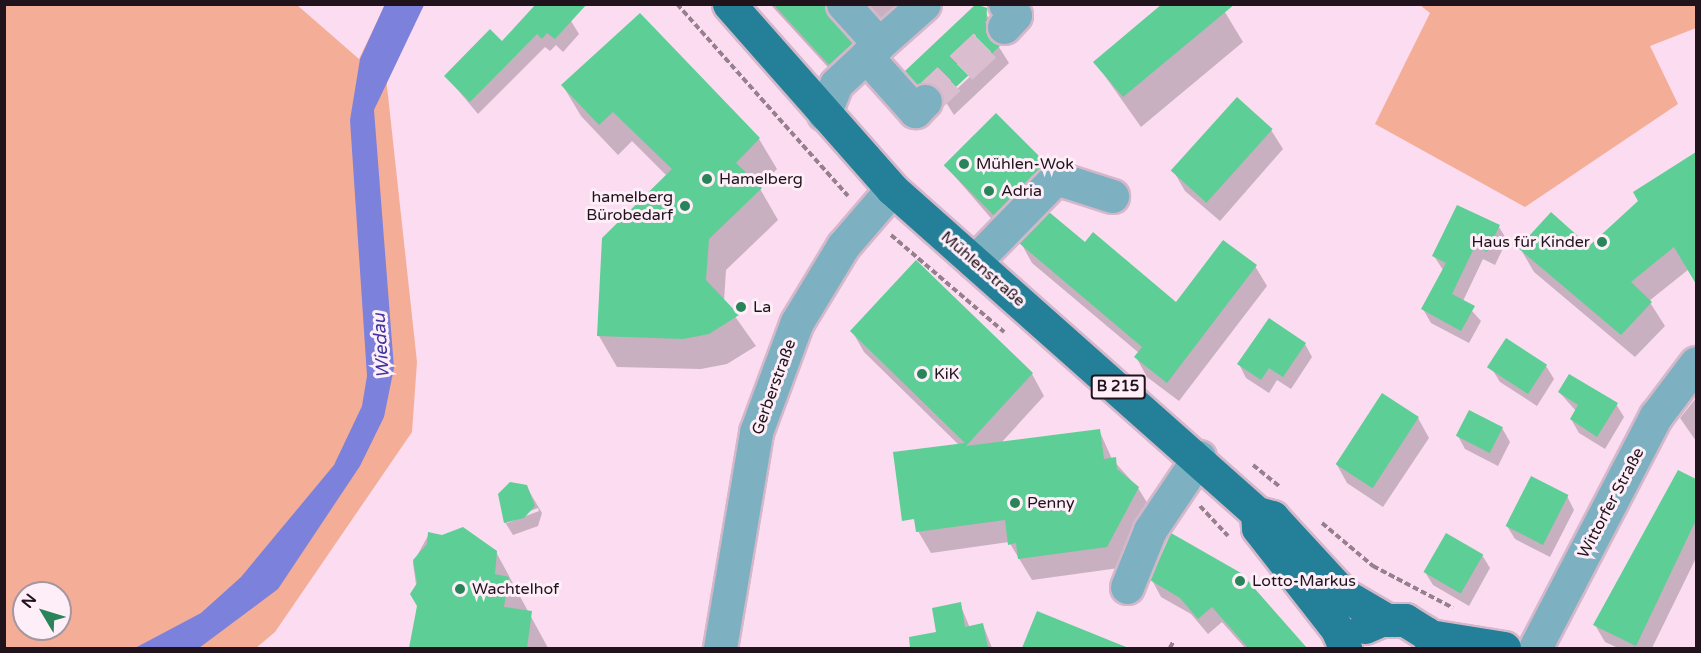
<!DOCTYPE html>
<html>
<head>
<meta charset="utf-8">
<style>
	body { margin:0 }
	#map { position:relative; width:1701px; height:653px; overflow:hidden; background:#fbdcf0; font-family:"Varela Round",sans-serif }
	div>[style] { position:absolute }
	.green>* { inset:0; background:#f4ad96 }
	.water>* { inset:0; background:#7c82dc }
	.shadow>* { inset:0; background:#0003 }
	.building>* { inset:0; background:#5dce95; transform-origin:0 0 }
	.minor-tunnel>* { height:33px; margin-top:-16.5px; transform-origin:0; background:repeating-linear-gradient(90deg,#dabed0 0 33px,transparent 0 49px) }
	.path>* { height:4px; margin-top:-2px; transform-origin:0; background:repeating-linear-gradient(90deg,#96808e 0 6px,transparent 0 9px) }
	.roads { filter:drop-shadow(2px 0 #d4b8ca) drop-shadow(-2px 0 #d4b8ca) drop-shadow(0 2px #d4b8ca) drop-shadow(0 -2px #d4b8ca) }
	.minor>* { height:33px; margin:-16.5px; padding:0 16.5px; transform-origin:16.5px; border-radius:16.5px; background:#7db1c2 }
	.major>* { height:33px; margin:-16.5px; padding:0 16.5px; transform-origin:16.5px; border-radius:16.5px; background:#238098 }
	.dots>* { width:16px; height:16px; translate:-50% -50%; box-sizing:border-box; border:3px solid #feeef8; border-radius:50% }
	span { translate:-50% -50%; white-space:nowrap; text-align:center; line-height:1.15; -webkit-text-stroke:6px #feeef8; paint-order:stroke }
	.shield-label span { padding:2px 4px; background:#feeef8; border:2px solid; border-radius:4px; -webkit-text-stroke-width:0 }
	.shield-label { font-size:15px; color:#20131c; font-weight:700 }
	.poi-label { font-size:16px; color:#20131c }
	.left { translate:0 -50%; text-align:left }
	.right { translate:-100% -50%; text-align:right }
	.street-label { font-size:16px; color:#20131c }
	.water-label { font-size:18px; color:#3c359d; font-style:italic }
	.frame { position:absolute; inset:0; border:6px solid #20131c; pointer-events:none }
	.north { position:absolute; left:12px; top:581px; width:60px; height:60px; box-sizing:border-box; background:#feeef8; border:2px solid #a596a0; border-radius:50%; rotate:308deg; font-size:16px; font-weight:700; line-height:24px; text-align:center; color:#20131c }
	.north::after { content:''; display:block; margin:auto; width:21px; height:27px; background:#2a845a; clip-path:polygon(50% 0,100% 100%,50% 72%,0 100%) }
</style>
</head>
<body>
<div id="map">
	<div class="green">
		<div style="clip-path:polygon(evenodd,4px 5px,297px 5px,359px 59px,385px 5px,424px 5px,386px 77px,417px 362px,412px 432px,275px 632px,256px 648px,5px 648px,4px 5px,24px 593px,60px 593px,60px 629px,24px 629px,24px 593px)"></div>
		<div style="clip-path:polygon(1420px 5px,1696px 5px,1696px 28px,1650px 46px,1678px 104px,1525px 207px,1375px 124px,1430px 13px)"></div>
	</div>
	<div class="water">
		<div style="clip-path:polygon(385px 4px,424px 5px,374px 110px,394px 368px,384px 417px,360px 466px,278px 589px,199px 648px,135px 648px,201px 613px,241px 577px,334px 465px,362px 406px,367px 376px,350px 120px,360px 59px)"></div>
	</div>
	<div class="shadow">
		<div style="clip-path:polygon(770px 4px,835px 4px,831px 19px,858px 55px,836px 76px)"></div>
		<div style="clip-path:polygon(864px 4px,907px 4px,885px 25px)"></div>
		<div style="clip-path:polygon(evenodd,979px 4px,999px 33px,997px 44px,1009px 63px,954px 115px,947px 104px,928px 101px,907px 72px,979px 4px,988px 56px,990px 58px,943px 102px,943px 98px,988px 56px)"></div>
		<div style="clip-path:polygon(1220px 4px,1243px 42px,1141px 127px,1095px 62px)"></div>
		<div style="clip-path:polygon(571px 21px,579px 34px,563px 52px,556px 45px,550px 51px,545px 47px,478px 114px,446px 76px,502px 43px)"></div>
		<div style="clip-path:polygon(563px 86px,759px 139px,777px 169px,759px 187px,778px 220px,726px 270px,724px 301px,756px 346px,727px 364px,701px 369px,617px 367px,599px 336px,603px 238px,667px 176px,632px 141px,618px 155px,581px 116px)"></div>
		<div style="clip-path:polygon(1271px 130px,1283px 149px,1220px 221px,1185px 191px,1174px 172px)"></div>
		<div style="clip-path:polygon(1689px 158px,1696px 170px,1696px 282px,1689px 269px,1649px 301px,1665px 326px,1635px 357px,1534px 272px,1520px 248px,1589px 248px)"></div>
		<div style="clip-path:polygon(1044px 164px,1054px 181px,1003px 232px,945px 165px)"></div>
		<div style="clip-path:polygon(1499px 227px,1507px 240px,1495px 265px,1483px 259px,1463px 301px,1481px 321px,1469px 343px,1431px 323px,1423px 309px,1443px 270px,1434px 256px)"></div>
		<div style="clip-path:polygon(1021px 243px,1085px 244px,1177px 304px,1255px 266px,1267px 286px,1179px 401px,1147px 377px,1136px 357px,1139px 353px,1032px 263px)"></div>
		<div style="clip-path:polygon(916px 262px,1032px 374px,1044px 396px,1001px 443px,1099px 430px,1112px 459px,1138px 488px,1151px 509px,1119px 568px,1032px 580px,1009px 542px,931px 553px,918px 531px,959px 445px,864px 352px,852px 331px)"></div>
		<div style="clip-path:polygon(1305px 344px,1312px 357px,1291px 389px,1277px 380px,1269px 393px,1246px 378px,1239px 364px)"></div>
		<div style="clip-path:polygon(1546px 366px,1554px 379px,1537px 406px,1500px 382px,1492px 369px)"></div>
		<div style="clip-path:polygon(1560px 393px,1616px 404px,1624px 417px,1605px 449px,1579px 433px,1571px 419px,1576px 411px)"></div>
		<div style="clip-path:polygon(1696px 398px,1696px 441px,1680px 418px)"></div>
		<div style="clip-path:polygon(1418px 418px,1429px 438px,1383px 507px,1347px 483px,1336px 463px)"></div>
		<div style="clip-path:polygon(1502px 428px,1510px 442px,1498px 466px,1465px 449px,1458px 436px)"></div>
		<div style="clip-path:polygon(1678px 472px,1696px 481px,1696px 558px,1652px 648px,1618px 648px,1605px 642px,1595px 625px)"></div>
		<div style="clip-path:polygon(evenodd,526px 486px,542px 513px,538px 526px,513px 535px,505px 522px,526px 486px,538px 508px,539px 511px,507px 523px,507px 520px,538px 508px)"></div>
		<div style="clip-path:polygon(1567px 496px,1574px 510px,1550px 557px,1515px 539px,1507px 526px)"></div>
		<div style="clip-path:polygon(429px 534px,496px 552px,548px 648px,410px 648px,419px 606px,413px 563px)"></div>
		<div style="clip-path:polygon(1482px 555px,1490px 568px,1469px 606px,1433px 585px,1425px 572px)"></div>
		<div style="clip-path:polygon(1152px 580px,1304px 647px,1305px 648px,1245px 648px,1222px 622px,1208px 634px,1191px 614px,1161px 597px)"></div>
		<div style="clip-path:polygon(960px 604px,970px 628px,983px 625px,992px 648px,941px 648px,934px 609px)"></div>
		<div style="clip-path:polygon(1038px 613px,1125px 648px,1024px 648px)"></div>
	</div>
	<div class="building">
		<div style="clip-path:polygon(536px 4px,587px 4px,555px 39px,547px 33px,542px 39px,537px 34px,470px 102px,444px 76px,490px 29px,502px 41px)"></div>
		<div style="clip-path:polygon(773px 4px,825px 4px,853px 43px,829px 65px)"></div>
		<div style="clip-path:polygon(976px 4px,987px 8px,986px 33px,1001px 45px,943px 99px,938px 87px,917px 85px,905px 71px)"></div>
		<div style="clip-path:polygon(1162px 4px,1235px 4px,1123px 97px,1093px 62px)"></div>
		<div style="clip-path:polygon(640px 13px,760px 138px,736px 163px,762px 188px,709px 239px,706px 280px,739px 315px,709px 334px,683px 339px,597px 336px,602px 238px,672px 169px,613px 112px,599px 125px,561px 85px)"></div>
		<div style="left:1237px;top:97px;width:48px;height:99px;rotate:42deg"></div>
		<div style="left:996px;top:113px;width:71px;height:74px;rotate:45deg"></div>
		<div style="clip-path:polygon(1696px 152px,1696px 284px,1674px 247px,1631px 282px,1652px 302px,1621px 335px,1518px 248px,1551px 212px,1589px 246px,1638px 201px,1633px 192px)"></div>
		<div style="clip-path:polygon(1457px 205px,1500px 225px,1487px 252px,1475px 246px,1452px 294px,1475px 306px,1461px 331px,1421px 309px,1446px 263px,1432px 256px)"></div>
		<div style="clip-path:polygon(1049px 212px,1085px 242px,1093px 232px,1176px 302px,1223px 240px,1257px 265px,1167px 383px,1134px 357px,1142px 347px,1019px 243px)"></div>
		<div style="clip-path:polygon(916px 260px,1033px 373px,966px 446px,1100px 429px,1104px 459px,1116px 457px,1117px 469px,1139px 487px,1107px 547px,1018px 559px,1016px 543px,1008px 545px,1005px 520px,916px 532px,914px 519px,902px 521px,893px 452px,965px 443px,850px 331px)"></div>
		<div style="clip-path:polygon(1269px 318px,1306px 343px,1283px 377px,1269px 368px,1261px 380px,1237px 364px)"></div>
		<div style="left:1506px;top:338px;width:49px;height:35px;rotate:33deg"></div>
		<div style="clip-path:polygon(1569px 374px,1618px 403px,1597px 437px,1570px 419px,1578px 405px,1558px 392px)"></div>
		<div style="left:1382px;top:393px;width:44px;height:85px;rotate:33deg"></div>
		<div style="left:1469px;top:410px;width:38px;height:29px;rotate:27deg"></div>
		<div style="clip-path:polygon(1678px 470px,1696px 479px,1696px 520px,1636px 646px,1593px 625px)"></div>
		<div style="left:1531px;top:476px;width:42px;height:56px;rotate:27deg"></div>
		<div style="clip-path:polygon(510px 482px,527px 485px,535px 506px,524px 518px,504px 523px,498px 494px)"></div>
		<div style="clip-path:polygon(463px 527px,497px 551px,495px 574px,509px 577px,504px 607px,532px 611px,527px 648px,409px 648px,417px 606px,410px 594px,417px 583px,413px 560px,427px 544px,428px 532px,442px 535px)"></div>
		<div style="clip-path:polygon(1171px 533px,1241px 573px,1307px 648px,1248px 648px,1212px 607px,1198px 619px,1180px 598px,1150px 580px)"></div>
		<div style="left:1446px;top:533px;width:43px;height:45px;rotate:30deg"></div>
		<div style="clip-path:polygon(961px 602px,965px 627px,983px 623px,988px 648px,910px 648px,909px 637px,936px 632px,932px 608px)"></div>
		<div style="clip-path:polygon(1037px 611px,1126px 647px,1126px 648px,1022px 648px)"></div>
	</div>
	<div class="minor-tunnel">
		<div style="left:925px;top:101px;width:108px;rotate:-43.1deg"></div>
	</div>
	<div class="path">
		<div style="left:677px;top:4px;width:257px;rotate:48.3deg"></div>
		<div style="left:891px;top:235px;width:149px;rotate:40.6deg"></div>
		<div style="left:1253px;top:465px;width:35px;rotate:39deg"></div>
		<div style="left:1200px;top:506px;width:41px;rotate:47deg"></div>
		<div style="left:1322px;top:523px;width:67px;rotate:40.1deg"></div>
		<div style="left:1373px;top:566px;width:90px;rotate:27.7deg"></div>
		<div style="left:1170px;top:648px;width:7px;rotate:-63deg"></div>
	</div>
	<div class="roads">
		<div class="minor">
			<div style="left:1004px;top:27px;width:16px;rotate:-47deg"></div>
			<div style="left:1015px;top:15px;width:15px;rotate:-132deg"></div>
			<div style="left:879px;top:44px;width:60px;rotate:-41.6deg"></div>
			<div style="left:866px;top:56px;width:74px;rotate:48.3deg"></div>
			<div style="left:915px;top:111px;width:14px;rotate:-45deg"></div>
			<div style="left:824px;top:114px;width:32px;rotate:-68deg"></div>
			<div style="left:836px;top:84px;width:59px;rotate:-42.9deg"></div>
			<div style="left:879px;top:44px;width:54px;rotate:-132deg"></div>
			<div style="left:974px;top:262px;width:117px;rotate:-45.7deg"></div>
			<div style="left:1056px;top:178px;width:59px;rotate:17.8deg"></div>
			<div style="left:1127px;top:587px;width:61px;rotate:-68deg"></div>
			<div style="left:1150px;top:530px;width:88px;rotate:-56.1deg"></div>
			<div style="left:720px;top:648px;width:219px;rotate:-80.5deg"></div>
			<div style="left:756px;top:432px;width:117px;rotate:-69.6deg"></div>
			<div style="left:797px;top:322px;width:89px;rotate:-58.8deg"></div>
			<div style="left:843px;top:246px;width:75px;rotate:-49.3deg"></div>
			<div style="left:1535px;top:648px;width:262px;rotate:-62.5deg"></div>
			<div style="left:1656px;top:416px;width:66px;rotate:-53deg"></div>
		</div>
		<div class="major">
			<div style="left:729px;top:4px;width:247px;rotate:48.6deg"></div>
			<div style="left:892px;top:189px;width:488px;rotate:41.6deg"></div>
			<div style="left:1257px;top:513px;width:16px;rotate:15deg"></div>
			<div style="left:1272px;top:517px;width:106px;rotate:47.3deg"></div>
			<div style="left:1344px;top:595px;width:48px;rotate:30.3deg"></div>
			<div style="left:1257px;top:513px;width:15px;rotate:86deg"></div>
			<div style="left:1258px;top:528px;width:128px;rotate:52deg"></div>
			<div style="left:1337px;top:629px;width:21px;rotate:67deg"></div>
			<div style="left:1365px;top:627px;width:17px;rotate:-24deg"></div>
			<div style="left:1381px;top:620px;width:24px"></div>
			<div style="left:1405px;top:620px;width:25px;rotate:32deg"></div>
			<div style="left:1426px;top:633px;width:18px;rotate:56deg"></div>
			<div style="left:1429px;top:636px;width:76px;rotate:9.1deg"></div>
		</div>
	</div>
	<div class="dots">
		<div style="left:964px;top:164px;background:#2a845a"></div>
		<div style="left:707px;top:179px;background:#2a845a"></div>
		<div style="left:989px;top:191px;background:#2a845a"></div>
		<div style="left:685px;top:206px;background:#2a845a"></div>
		<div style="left:1602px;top:242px;background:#2a845a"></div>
		<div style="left:741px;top:307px;background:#2a845a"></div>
		<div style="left:922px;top:374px;background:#2a845a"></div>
		<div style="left:1015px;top:503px;background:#2a845a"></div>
		<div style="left:1240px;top:581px;background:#2a845a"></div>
		<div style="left:460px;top:589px;background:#2a845a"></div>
	</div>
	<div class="shield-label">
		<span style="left:1118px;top:387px">B 215</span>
	</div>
	<div class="poi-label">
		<span class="left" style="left:976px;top:164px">Mühlen-Wok</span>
		<span class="left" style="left:719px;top:179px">Hamelberg</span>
		<span class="left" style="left:1001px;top:191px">Adria</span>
		<span class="right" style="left:673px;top:206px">hamelberg<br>Bürobedarf</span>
		<span class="right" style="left:1590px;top:242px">Haus für Kinder</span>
		<span class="left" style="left:753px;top:307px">La</span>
		<span class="left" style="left:934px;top:374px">KiK</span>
		<span class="left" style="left:1027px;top:503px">Penny</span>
		<span class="left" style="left:1252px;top:581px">Lotto-Markus</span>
		<span class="left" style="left:472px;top:589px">Wachtelhof</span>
	</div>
	<div class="street-label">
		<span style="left:983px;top:269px;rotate:41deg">Mühlenstraße</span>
		<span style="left:774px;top:387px;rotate:-70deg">Gerberstraße</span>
		<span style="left:1611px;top:503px;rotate:-62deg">Wittorfer Straße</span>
	</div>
	<div class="water-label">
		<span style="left:381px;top:346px;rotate:-94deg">Wiedau</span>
	</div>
	<div class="frame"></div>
	<div class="north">N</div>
</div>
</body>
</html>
